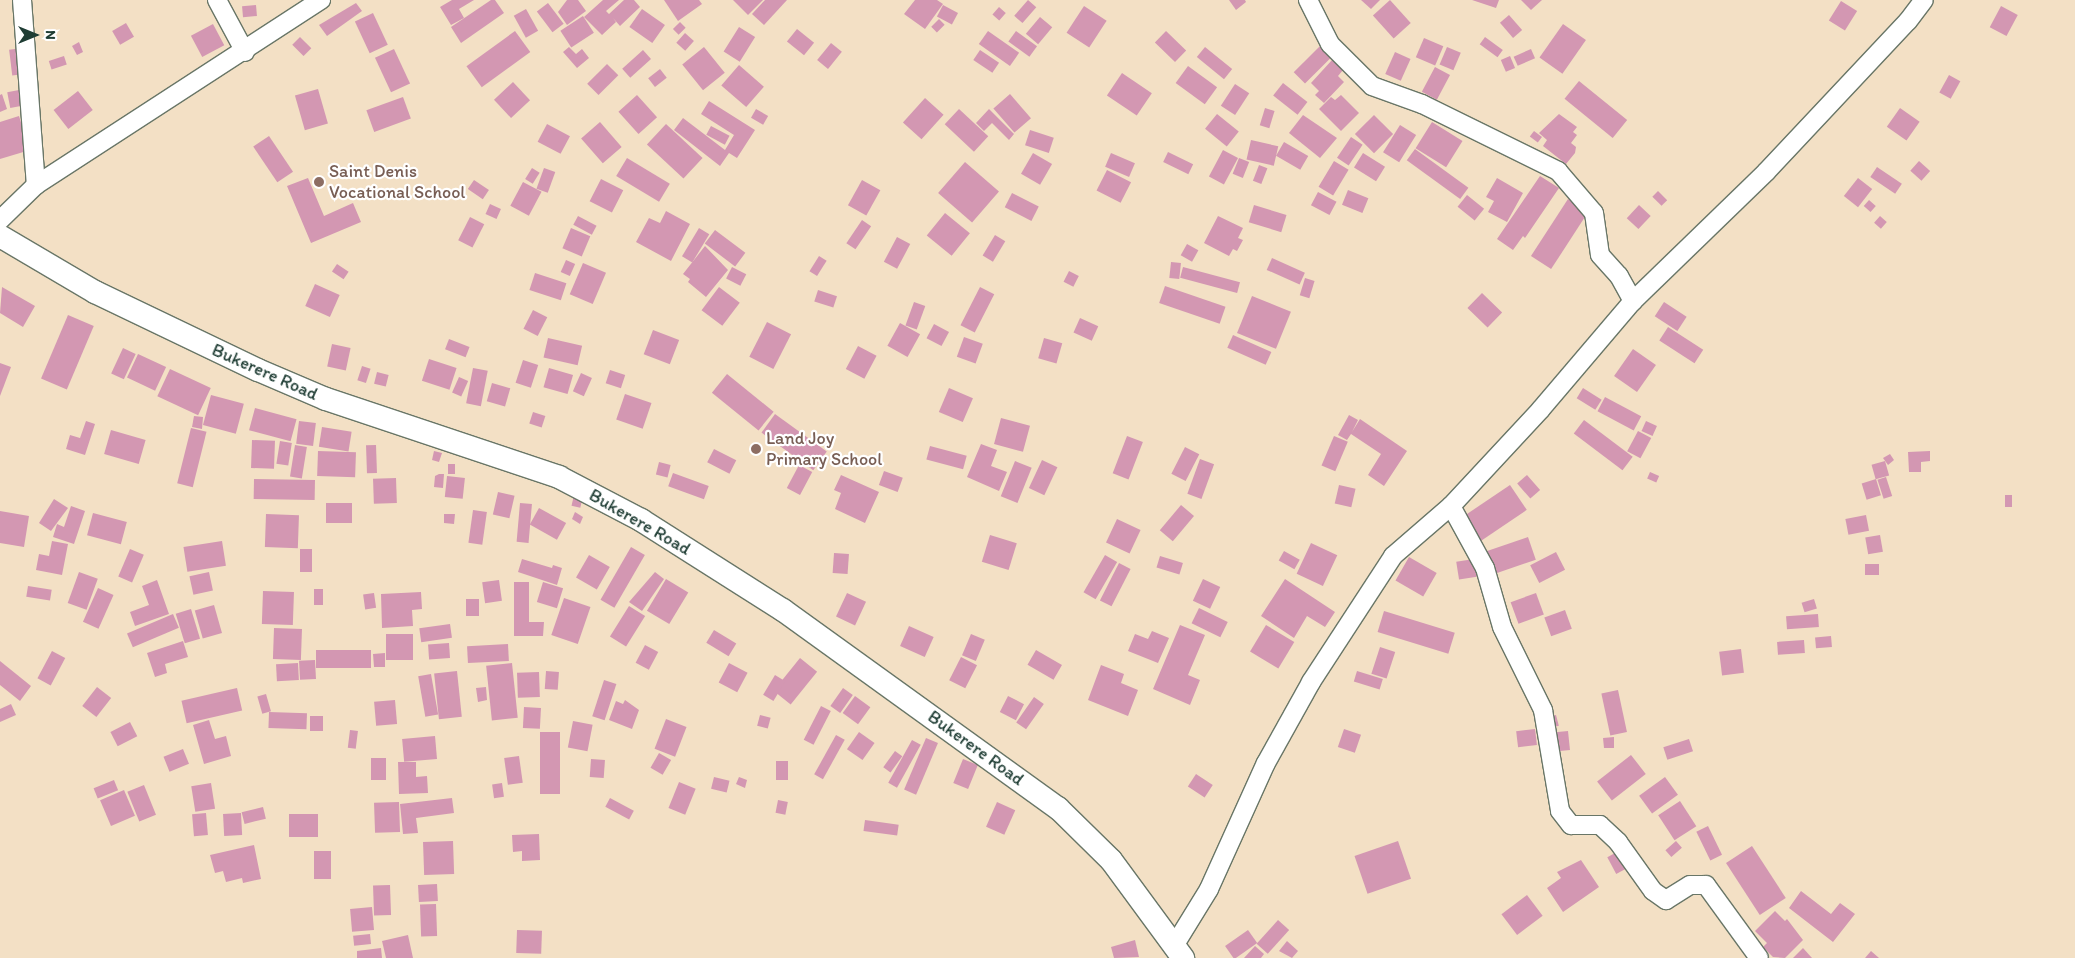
<!DOCTYPE html>
<html>
<head>
<meta charset="utf-8">
<style>
	body { margin:0 }
	#map { position:relative; width:2075px; height:958px; overflow:hidden; background:#f3e0c5; font-family:Itim,sans-serif }
	div>[style] { position:absolute }
	.building>* { inset:0; background:#d397b2; transform-origin:0 0 }
	.roads { filter:drop-shadow(1px 0 #697667) drop-shadow(-1px 0 #697667) drop-shadow(0 1px #697667) drop-shadow(0 -1px #697667) }
	.minor>* { height:18px; margin:-9px; padding:0 9px; transform-origin:9px; border-radius:9px; background:#fff }
	.tertiary>* { height:22px; margin:-11px; padding:0 11px; transform-origin:11px; border-radius:11px; background:#fff }
	.dots>* { width:14px; height:14px; translate:-50% -50%; box-sizing:border-box; border:2px solid #fff; border-radius:50% }
	span { translate:-50% -50%; white-space:nowrap; text-align:center; line-height:1.15; -webkit-text-stroke:4.5px #fff; paint-order:stroke }
	.education-label { font-size:18px; color:#785e54 }
	.left { translate:0 -50%; text-align:left }
	.street-label { font-size:18px; color:#1f3d34 }
	.north { position:absolute; left:10px; top:10px; width:50px; height:50px; -webkit-text-stroke:4px #fff; paint-order:stroke; rotate:90deg; font-size:14px; font-weight:700; line-height:20px; text-align:center; color:#1f3d34 }
	.north::after { content:''; display:block; margin:auto; width:18px; height:22px; background:#1f3d34; clip-path:polygon(50% 0,100% 100%,50% 72%,0 100%) }
</style>
</head>
<body>
<div id="map">
	<div class="building">
		<div style="clip-path:polygon(452px 0,474px 0,459px 9px,464px 18px,451px 25px,440px 7px)"></div>
		<div style="clip-path:polygon(491px 0,495px 0,504px 13px,461px 43px,451px 27px)"></div>
		<div style="clip-path:polygon(567px 0,578px 0,586px 11px,567px 25px,558px 12px)"></div>
		<div style="clip-path:polygon(603px 0,619px 0,606px 11px,609px 14px,624px 0,634px 0,640px 7px,620px 26px,613px 18px,616px 22px,602px 35px,584px 17px)"></div>
		<div style="clip-path:polygon(664px 0,699px 0,702px 4px,678px 21px)"></div>
		<div style="clip-path:polygon(733px 0,763px 0,748px 15px)"></div>
		<div style="clip-path:polygon(765px 0,787px 0,764px 25px,752px 14px)"></div>
		<div style="clip-path:polygon(915px 0,937px 0,943px 4px,925px 29px,904px 14px)"></div>
		<div style="left:1028px;top:0;width:11px;height:21px;rotate:41deg"></div>
		<div style="clip-path:polygon(1229px 0,1245px 0,1246px 2px,1236px 10px)"></div>
		<div style="clip-path:polygon(1361px 0,1380px 0,1371px 9px)"></div>
		<div style="left:1390px;top:0;width:31px;height:23px;rotate:48deg"></div>
		<div style="clip-path:polygon(1472px 0,1499px 0,1496px 8px)"></div>
		<div style="clip-path:polygon(1521px 0,1542px 0,1531px 10px)"></div>
		<div style="left:1841px;top:1px;width:19px;height:23px;rotate:32deg"></div>
		<div style="clip-path:polygon(356px 3px,362px 11px,327px 36px,319px 25px)"></div>
		<div style="left:548px;top:3px;width:26px;height:14px;rotate:53deg"></div>
		<div style="left:256px;top:5px;width:11px;height:14px;rotate:85deg"></div>
		<div style="left:943px;top:5px;width:17px;height:13px;rotate:28deg"></div>
		<div style="left:1084px;top:6px;width:27px;height:32px;rotate:33deg"></div>
		<div style="left:2001px;top:6px;width:19px;height:24px;rotate:28deg"></div>
		<div style="left:999px;top:7px;width:9px;height:10px;rotate:41deg"></div>
		<div style="left:526px;top:9px;width:25px;height:14px;rotate:61deg"></div>
		<div style="left:642px;top:9px;width:28px;height:22px;rotate:35deg"></div>
		<div style="left:373px;top:13px;width:35px;height:20px;rotate:65deg"></div>
		<div style="left:1509px;top:15px;width:20px;height:12px;rotate:49deg"></div>
		<div style="left:583px;top:16px;width:20px;height:27px;rotate:57deg"></div>
		<div style="left:1040px;top:17px;width:16px;height:22px;rotate:40deg"></div>
		<div style="left:939px;top:19px;width:8px;height:11px;rotate:45deg"></div>
		<div style="left:680px;top:22px;width:8px;height:10px;rotate:45deg"></div>
		<div style="left:126px;top:23px;width:16px;height:16px;rotate:60deg"></div>
		<div style="left:213px;top:24px;width:24px;height:25px;rotate:62deg"></div>
		<div style="left:1563px;top:24px;width:28px;height:41px;rotate:35deg"></div>
		<div style="left:739px;top:27px;width:19px;height:29px;rotate:32deg"></div>
		<div style="left:797px;top:29px;width:22px;height:16px;rotate:39deg"></div>
		<div style="left:515px;top:31px;width:26px;height:60px;rotate:54deg"></div>
		<div style="left:988px;top:31px;width:38px;height:16px;rotate:35deg"></div>
		<div style="left:1016px;top:31px;width:26px;height:13px;rotate:36deg"></div>
		<div style="left:1166px;top:31px;width:28px;height:16px;rotate:44deg"></div>
		<div style="left:685px;top:33px;width:12px;height:13px;rotate:42deg"></div>
		<div style="left:300px;top:37px;width:16px;height:11px;rotate:45deg"></div>
		<div style="left:1485px;top:37px;width:22px;height:9px;rotate:36deg"></div>
		<div style="left:1424px;top:38px;width:21px;height:21px;rotate:23deg"></div>
		<div style="clip-path:polygon(79px 42px,83px 52px,77px 55px,72px 46px)"></div>
		<div style="left:831px;top:43px;width:14px;height:22px;rotate:39deg"></div>
		<div style="left:1322px;top:44px;width:16px;height:40px;rotate:45deg"></div>
		<div style="clip-path:polygon(569px 47px,576px 54px,582px 49px,589px 58px,577px 68px,563px 52px)"></div>
		<div style="left:704px;top:47px;width:33px;height:28px;rotate:51deg"></div>
		<div style="left:1205px;top:47px;width:35px;height:13px;rotate:39deg"></div>
		<div style="left:1447px;top:47px;width:15px;height:19px;rotate:23deg"></div>
		<div style="left:23px;top:48px;width:26px;height:14px;rotate:83deg"></div>
		<div style="left:394px;top:49px;width:38px;height:21px;rotate:65deg"></div>
		<div style="left:1531px;top:49px;width:10px;height:19px;rotate:66deg"></div>
		<div style="left:643px;top:50px;width:12px;height:28px;rotate:48deg"></div>
		<div style="left:980px;top:50px;width:23px;height:12px;rotate:34deg"></div>
		<div style="left:1395px;top:52px;width:17px;height:24px;rotate:24deg"></div>
		<div style="left:64px;top:56px;width:9px;height:16px;rotate:72deg"></div>
		<div style="left:1510px;top:56px;width:13px;height:10px;rotate:67deg"></div>
		<div style="clip-path:polygon(1332px 60px,1343px 70px,1338px 76px,1344px 82px,1324px 103px,1315px 95px,1319px 91px,1311px 83px)"></div>
		<div style="left:607px;top:64px;width:16px;height:28px;rotate:45deg"></div>
		<div style="left:739px;top:65px;width:33px;height:27px;rotate:41deg"></div>
		<div style="left:1188px;top:66px;width:36px;height:21px;rotate:36deg"></div>
		<div style="left:1435px;top:67px;width:17px;height:28px;rotate:28deg"></div>
		<div style="left:660px;top:69px;width:11px;height:15px;rotate:52deg"></div>
		<div style="left:1122px;top:73px;width:36px;height:27px;rotate:34deg"></div>
		<div style="left:1949px;top:75px;width:13px;height:20px;rotate:29deg"></div>
		<div style="left:1579px;top:81px;width:62px;height:23px;rotate:39deg"></div>
		<div style="left:513px;top:82px;width:25px;height:26px;rotate:47deg"></div>
		<div style="left:1283px;top:83px;width:31px;height:16px;rotate:38deg"></div>
		<div style="left:1235px;top:84px;width:17px;height:26px;rotate:33deg"></div>
		<div style="left:318px;top:89px;width:36px;height:24px;rotate:74deg"></div>
		<div style="left:19px;top:90px;width:16px;height:12px;rotate:79deg"></div>
		<div style="left:78px;top:91px;width:24px;height:31px;rotate:52deg"></div>
		<div style="clip-path:polygon(2px 94px,7px 109px,0 112px,0 95px)"></div>
		<div style="left:1010px;top:94px;width:32px;height:22px;rotate:49deg"></div>
		<div style="left:637px;top:95px;width:30px;height:25px;rotate:48deg"></div>
		<div style="clip-path:polygon(1341px 95px,1359px 113px,1341px 131px,1319px 109px,1331px 97px,1335px 100px)"></div>
		<div style="left:403px;top:97px;width:23px;height:39px;rotate:70deg"></div>
		<div style="left:925px;top:98px;width:25px;height:33px;rotate:42deg"></div>
		<div style="clip-path:polygon(709px 101px,755px 130px,737px 158px,729px 153px,720px 166px,674px 130px,683px 118px,725px 150px,734px 135px,701px 114px)"></div>
		<div style="left:1265px;top:108px;width:10px;height:18px;rotate:17deg"></div>
		<div style="left:1900px;top:108px;width:24px;height:23px;rotate:35deg"></div>
		<div style="left:756px;top:109px;width:14px;height:10px;rotate:30deg"></div>
		<div style="left:959px;top:109px;width:40px;height:21px;rotate:43deg"></div>
		<div style="clip-path:polygon(989px 109px,1014px 134px,1009px 140px,992px 123px,984px 131px,976px 123px)"></div>
		<div style="left:1217px;top:114px;width:28px;height:19px;rotate:39deg"></div>
		<div style="clip-path:polygon(1559px 114px,1577px 127px,1573px 132px,1577px 135px,1571px 143px,1576px 147px,1575px 153px,1566px 164px,1543px 146px,1547px 140px,1539px 133px)"></div>
		<div style="clip-path:polygon(1303px 115px,1337px 138px,1320px 158px,1289px 133px)"></div>
		<div style="left:1374px;top:115px;width:27px;height:27px;rotate:45deg"></div>
		<div style="clip-path:polygon(19px 116px,30px 150px,0 159px,0 122px)"></div>
		<div style="left:600px;top:122px;width:33px;height:25px;rotate:49deg"></div>
		<div style="left:1432px;top:122px;width:36px;height:31px;rotate:32deg"></div>
		<div style="left:547px;top:124px;width:26px;height:20px;rotate:28deg"></div>
		<div style="left:666px;top:124px;width:50px;height:28px;rotate:43deg"></div>
		<div style="left:1400px;top:125px;width:19px;height:32px;rotate:32deg"></div>
		<div style="left:711px;top:126px;width:21px;height:10px;rotate:28deg"></div>
		<div style="left:1030px;top:130px;width:25px;height:16px;rotate:18deg"></div>
		<div style="left:1534px;top:131px;width:10px;height:7px;rotate:37deg"></div>
		<div style="left:269px;top:136px;width:43px;height:19px;rotate:56deg"></div>
		<div style="left:1351px;top:137px;width:14px;height:25px;rotate:34deg"></div>
		<div style="left:1251px;top:140px;width:28px;height:20px;rotate:13deg"></div>
		<div style="left:1284px;top:142px;width:28px;height:16px;rotate:30deg"></div>
		<div style="left:1415px;top:149px;width:66px;height:14px;rotate:36deg"></div>
		<div style="left:1223px;top:150px;width:17px;height:30px;rotate:28deg"></div>
		<div style="left:1168px;top:152px;width:28px;height:11px;rotate:26deg"></div>
		<div style="left:1033px;top:153px;width:22px;height:24px;rotate:30deg"></div>
		<div style="left:1111px;top:153px;width:26px;height:15px;rotate:23deg"></div>
		<div style="left:1363px;top:153px;width:26px;height:17px;rotate:32deg"></div>
		<div style="left:627px;top:158px;width:50px;height:21px;rotate:31deg"></div>
		<div style="left:1239px;top:158px;width:11px;height:17px;rotate:22deg"></div>
		<div style="left:1334px;top:161px;width:17px;height:30px;rotate:31deg"></div>
		<div style="left:1919px;top:161px;width:15px;height:13px;rotate:42deg"></div>
		<div style="left:965px;top:162px;width:45px;height:41px;rotate:41deg"></div>
		<div style="left:1259px;top:165px;width:9px;height:17px;rotate:21deg"></div>
		<div style="left:1877px;top:167px;width:30px;height:12px;rotate:34deg"></div>
		<div style="left:532px;top:168px;width:9px;height:13px;rotate:32deg"></div>
		<div style="left:544px;top:168px;width:12px;height:22px;rotate:20deg"></div>
		<div style="left:1107px;top:170px;width:27px;height:23px;rotate:27deg"></div>
		<div style="clip-path:polygon(1540px 176px,1559px 188px,1525px 238px,1523px 236px,1513px 250px,1497px 239px)"></div>
		<div style="clip-path:polygon(308px 178px,324px 216px,353px 203px,361px 222px,311px 243px,287px 186px)"></div>
		<div style="clip-path:polygon(1497px 178px,1523px 193px,1507px 222px,1488px 212px,1494px 201px,1486px 197px)"></div>
		<div style="left:1858px;top:178px;width:18px;height:23px;rotate:38deg"></div>
		<div style="left:601px;top:179px;width:25px;height:25px;rotate:27deg"></div>
		<div style="left:474px;top:180px;width:18px;height:11px;rotate:34deg"></div>
		<div style="left:862px;top:180px;width:21px;height:29px;rotate:29deg"></div>
		<div style="left:523px;top:182px;width:21px;height:27px;rotate:28deg"></div>
		<div style="left:1348px;top:190px;width:22px;height:16px;rotate:22deg"></div>
		<div style="left:1658px;top:191px;width:13px;height:8px;rotate:45deg"></div>
		<div style="left:1318px;top:192px;width:21px;height:15px;rotate:28deg"></div>
		<div style="left:1012px;top:193px;width:30px;height:16px;rotate:27deg"></div>
		<div style="left:1467px;top:195px;width:22px;height:15px;rotate:39deg"></div>
		<div style="left:1568px;top:199px;width:24px;height:68px;rotate:33deg"></div>
		<div style="left:1869px;top:200px;width:9px;height:8px;rotate:41deg"></div>
		<div style="left:490px;top:204px;width:12px;height:11px;rotate:24deg"></div>
		<div style="left:1254px;top:205px;width:34px;height:18px;rotate:17deg"></div>
		<div style="left:1639px;top:205px;width:16px;height:18px;rotate:43deg"></div>
		<div style="clip-path:polygon(666px 211px,690px 224px,671px 261px,636px 242px,649px 218px,660px 223px)"></div>
		<div style="left:945px;top:213px;width:32px;height:29px;rotate:39deg"></div>
		<div style="left:578px;top:216px;width:21px;height:10px;rotate:28deg"></div>
		<div style="clip-path:polygon(1218px 216px,1243px 228px,1238px 238px,1243px 240px,1237px 251px,1233px 249px,1229px 256px,1204px 243px)"></div>
		<div style="left:1880px;top:216px;width:9px;height:9px;rotate:41deg"></div>
		<div style="left:470px;top:217px;width:16px;height:26px;rotate:27deg"></div>
		<div style="left:862px;top:220px;width:11px;height:28px;rotate:34deg"></div>
		<div style="left:571px;top:228px;width:21px;height:22px;rotate:23deg"></div>
		<div style="left:699px;top:228px;width:12px;height:33px;rotate:31deg"></div>
		<div style="left:715px;top:230px;width:38px;height:17px;rotate:37deg"></div>
		<div style="left:995px;top:235px;width:12px;height:24px;rotate:31deg"></div>
		<div style="left:897px;top:237px;width:15px;height:28px;rotate:28deg"></div>
		<div style="left:1187px;top:244px;width:13px;height:13px;rotate:29deg"></div>
		<div style="clip-path:polygon(705px 246px,728px 270px,706px 297px,688px 282px,690px 279px,683px 274px)"></div>
		<div style="left:819px;top:256px;width:9px;height:18px;rotate:32deg"></div>
		<div style="left:1272px;top:258px;width:36px;height:13px;rotate:24deg"></div>
		<div style="left:566px;top:260px;width:10px;height:13px;rotate:24deg"></div>
		<div style="left:1171px;top:262px;width:10px;height:16px;rotate:6deg"></div>
		<div style="left:583px;top:263px;width:25px;height:34px;rotate:23deg"></div>
		<div style="left:337px;top:264px;width:14px;height:9px;rotate:34deg"></div>
		<div style="left:732px;top:267px;width:16px;height:13px;rotate:27deg"></div>
		<div style="left:1183px;top:267px;width:59px;height:11px;rotate:15deg"></div>
		<div style="left:1069px;top:271px;width:11px;height:12px;rotate:27deg"></div>
		<div style="left:535px;top:273px;width:33px;height:18px;rotate:18deg"></div>
		<div style="left:1305px;top:278px;width:10px;height:18px;rotate:17deg"></div>
		<div style="left:315px;top:284px;width:27px;height:24px;rotate:24deg"></div>
		<div style="left:1165px;top:286px;width:64px;height:18px;rotate:19deg"></div>
		<div style="clip-path:polygon(2px 287px,35px 306px,23px 327px,0 313px)"></div>
		<div style="left:719px;top:287px;width:26px;height:29px;rotate:37deg"></div>
		<div style="left:980px;top:287px;width:16px;height:43px;rotate:27deg"></div>
		<div style="left:818px;top:290px;width:20px;height:12px;rotate:18deg"></div>
		<div style="left:1482px;top:293px;width:28px;height:21px;rotate:44deg"></div>
		<div style="left:1252px;top:296px;width:42px;height:40px;rotate:22deg"></div>
		<div style="left:914px;top:302px;width:12px;height:25px;rotate:20deg"></div>
		<div style="left:1664px;top:302px;width:27px;height:17px;rotate:33deg"></div>
		<div style="left:533px;top:310px;width:16px;height:21px;rotate:27deg"></div>
		<div style="left:68px;top:315px;width:28px;height:69px;rotate:23deg"></div>
		<div style="left:1080px;top:318px;width:20px;height:16px;rotate:24deg"></div>
		<div style="left:767px;top:322px;width:27px;height:39px;rotate:27deg"></div>
		<div style="left:900px;top:323px;width:23px;height:26px;rotate:29deg"></div>
		<div style="left:934px;top:324px;width:17px;height:16px;rotate:28deg"></div>
		<div style="left:1668px;top:327px;width:42px;height:16px;rotate:33deg"></div>
		<div style="left:653px;top:330px;width:28px;height:26px;rotate:21deg"></div>
		<div style="left:1233px;top:335px;width:42px;height:14px;rotate:24deg"></div>
		<div style="left:964px;top:337px;width:20px;height:21px;rotate:20deg"></div>
		<div style="left:548px;top:338px;width:35px;height:20px;rotate:13deg"></div>
		<div style="left:1044px;top:338px;width:19px;height:21px;rotate:16deg"></div>
		<div style="left:449px;top:339px;width:22px;height:11px;rotate:21deg"></div>
		<div style="left:332px;top:344px;width:19px;height:23px;rotate:12deg"></div>
		<div style="left:858px;top:346px;width:21px;height:26px;rotate:28deg"></div>
		<div style="left:123px;top:348px;width:14px;height:28px;rotate:25deg"></div>
		<div style="left:1633px;top:349px;width:28px;height:33px;rotate:35deg"></div>
		<div style="left:138px;top:354px;width:31px;height:26px;rotate:25deg"></div>
		<div style="left:429px;top:359px;width:29px;height:23px;rotate:18deg"></div>
		<div style="left:523px;top:360px;width:16px;height:24px;rotate:18deg"></div>
		<div style="clip-path:polygon(0 363px,11px 367px,0 396px)"></div>
		<div style="left:362px;top:366px;width:9px;height:15px;rotate:18deg"></div>
		<div style="left:473px;top:368px;width:15px;height:36px;rotate:11deg"></div>
		<div style="left:549px;top:368px;width:25px;height:20px;rotate:16deg"></div>
		<div style="left:170px;top:369px;width:45px;height:30px;rotate:25deg"></div>
		<div style="left:610px;top:370px;width:16px;height:14px;rotate:18deg"></div>
		<div style="left:377px;top:372px;width:12px;height:12px;rotate:14deg"></div>
		<div style="left:581px;top:373px;width:12px;height:20px;rotate:24deg"></div>
		<div style="left:727px;top:374px;width:60px;height:24px;rotate:39deg"></div>
		<div style="left:459px;top:377px;width:10px;height:17px;rotate:24deg"></div>
		<div style="left:492px;top:383px;width:19px;height:19px;rotate:16deg"></div>
		<div style="left:949px;top:388px;width:26px;height:26px;rotate:23deg"></div>
		<div style="left:1583px;top:388px;width:22px;height:12px;rotate:32deg"></div>
		<div style="left:625px;top:394px;width:28px;height:27px;rotate:19deg"></div>
		<div style="left:211px;top:395px;width:34px;height:31px;rotate:15deg"></div>
		<div style="left:1605px;top:397px;width:41px;height:16px;rotate:28deg"></div>
		<div style="left:255px;top:408px;width:43px;height:23px;rotate:15deg"></div>
		<div style="left:533px;top:412px;width:13px;height:12px;rotate:18deg"></div>
		<div style="left:775px;top:414px;width:64px;height:23px;rotate:36deg"></div>
		<div style="clip-path:polygon(1349px 415px,1358px 420px,1352px 432px,1360px 419px,1407px 451px,1384px 486px,1368px 475px,1381px 454px,1351px 434px,1347px 440px,1338px 435px)"></div>
		<div style="clip-path:polygon(194px 416px,203px 417px,202px 429px,192px 427px)"></div>
		<div style="left:1001px;top:418px;width:30px;height:27px;rotate:15deg"></div>
		<div style="left:1584px;top:420px;width:61px;height:17px;rotate:37deg"></div>
		<div style="clip-path:polygon(86px 421px,95px 424px,85px 455px,66px 449px,70px 435px,80px 438px)"></div>
		<div style="left:299px;top:421px;width:17px;height:23px;rotate:7deg"></div>
		<div style="left:1646px;top:421px;width:12px;height:11px;rotate:24deg"></div>
		<div style="left:322px;top:427px;width:30px;height:20px;rotate:9deg"></div>
		<div style="left:191px;top:428px;width:16px;height:57px;rotate:14deg"></div>
		<div style="left:111px;top:430px;width:36px;height:25px;rotate:16deg"></div>
		<div style="left:1638px;top:431px;width:15px;height:23px;rotate:28deg"></div>
		<div style="left:1127px;top:436px;width:17px;height:40px;rotate:21deg"></div>
		<div style="left:1334px;top:436px;width:15px;height:32px;rotate:23deg"></div>
		<div style="left:252px;top:440px;width:23px;height:28px;rotate:2deg"></div>
		<div style="left:280px;top:441px;width:12px;height:23px;rotate:9deg"></div>
		<div style="clip-path:polygon(981px 444px,997px 450px,991px 466px,1007px 472px,999px 491px,967px 477px)"></div>
		<div style="left:295px;top:445px;width:12px;height:32px;rotate:9deg"></div>
		<div style="left:376px;top:445px;width:28px;height:10px;rotate:88deg"></div>
		<div style="left:930px;top:446px;width:38px;height:14px;rotate:15deg"></div>
		<div style="left:1185px;top:447px;width:16px;height:30px;rotate:27deg"></div>
		<div style="left:714px;top:449px;width:25px;height:15px;rotate:27deg"></div>
		<div style="left:318px;top:451px;width:38px;height:25px;rotate:2deg"></div>
		<div style="clip-path:polygon(434px 451px,442px 453px,439px 462px,432px 460px)"></div>
		<div style="clip-path:polygon(1930px 451px,1930px 461px,1921px 462px,1921px 472px,1909px 472px,1908px 452px)"></div>
		<div style="clip-path:polygon(1890px 454px,1894px 460px,1888px 465px,1883px 458px)"></div>
		<div style="left:1200px;top:459px;width:15px;height:37px;rotate:20deg"></div>
		<div style="left:1042px;top:460px;width:17px;height:31px;rotate:25deg"></div>
		<div style="left:1015px;top:461px;width:18px;height:38px;rotate:22deg"></div>
		<div style="left:1885px;top:461px;width:15px;height:14px;rotate:74deg"></div>
		<div style="left:659px;top:462px;width:12px;height:13px;rotate:14deg"></div>
		<div style="left:448px;top:464px;width:7px;height:10px"></div>
		<div style="left:799px;top:465px;width:15px;height:26px;rotate:28deg"></div>
		<div style="left:884px;top:471px;width:20px;height:15px;rotate:20deg"></div>
		<div style="left:1650px;top:472px;width:10px;height:7px;rotate:24deg"></div>
		<div style="left:673px;top:473px;width:38px;height:14px;rotate:20deg"></div>
		<div style="clip-path:polygon(439px 474px,444px 474px,443px 488px,434px 487px,435px 476px)"></div>
		<div style="clip-path:polygon(841px 475px,879px 492px,865px 523px,835px 509px,841px 493px,834px 490px)"></div>
		<div style="left:1527px;top:475px;width:20px;height:13px;rotate:49deg"></div>
		<div style="left:447px;top:476px;width:18px;height:21px;rotate:6deg"></div>
		<div style="left:1886px;top:477px;width:20px;height:9px;rotate:72deg"></div>
		<div style="left:396px;top:478px;width:25px;height:23px;rotate:88deg"></div>
		<div style="left:254px;top:479px;width:61px;height:20px;rotate:1deg"></div>
		<div style="left:1876px;top:479px;width:17px;height:15px;rotate:73deg"></div>
		<div style="left:1339px;top:485px;width:17px;height:19px;rotate:13deg"></div>
		<div style="left:1510px;top:485px;width:30px;height:55px;rotate:56deg"></div>
		<div style="left:498px;top:492px;width:17px;height:23px;rotate:13deg"></div>
		<div style="left:574px;top:495px;width:9px;height:11px;rotate:13deg"></div>
		<div style="left:2005px;top:495px;width:7px;height:12px"></div>
		<div style="clip-path:polygon(54px 499px,68px 508px,51px 531px,39px 523px)"></div>
		<div style="left:326px;top:503px;width:26px;height:20px"></div>
		<div style="left:520px;top:503px;width:12px;height:39px;rotate:5deg"></div>
		<div style="left:1181px;top:505px;width:17px;height:33px;rotate:40deg"></div>
		<div style="clip-path:polygon(71px 506px,85px 511px,74px 544px,53px 537px,57px 524px,64px 527px)"></div>
		<div style="left:539px;top:508px;width:31px;height:19px;rotate:29deg"></div>
		<div style="left:473px;top:510px;width:14px;height:33px;rotate:8deg"></div>
		<div style="clip-path:polygon(0 511px,29px 516px,24px 547px,0 543px)"></div>
		<div style="clip-path:polygon(575px 512px,583px 517px,580px 524px,572px 519px)"></div>
		<div style="left:93px;top:513px;width:35px;height:23px;rotate:15deg"></div>
		<div style="left:266px;top:514px;width:33px;height:33px;rotate:2deg"></div>
		<div style="clip-path:polygon(444px 514px,455px 514px,454px 524px,444px 523px)"></div>
		<div style="left:1866px;top:515px;width:16px;height:21px;rotate:79deg"></div>
		<div style="left:1117px;top:519px;width:26px;height:26px;rotate:25deg"></div>
		<div style="left:990px;top:535px;width:28px;height:28px;rotate:17deg"></div>
		<div style="left:1880px;top:535px;width:17px;height:15px;rotate:80deg"></div>
		<div style="left:1528px;top:537px;width:24px;height:44px;rotate:71deg"></div>
		<div style="clip-path:polygon(52px 541px,68px 544px,62px 575px,36px 570px,39px 554px,49px 556px)"></div>
		<div style="left:222px;top:541px;width:25px;height:39px;rotate:81deg"></div>
		<div style="left:1311px;top:543px;width:29px;height:34px;rotate:25deg"></div>
		<div style="left:631px;top:547px;width:16px;height:61px;rotate:30deg"></div>
		<div style="left:130px;top:549px;width:15px;height:30px;rotate:23deg"></div>
		<div style="left:300px;top:549px;width:12px;height:23px"></div>
		<div style="left:1284px;top:551px;width:18px;height:11px;rotate:29deg"></div>
		<div style="left:1556px;top:552px;width:20px;height:29px;rotate:63deg"></div>
		<div style="left:834px;top:553px;width:15px;height:20px;rotate:4deg"></div>
		<div style="left:589px;top:555px;width:24px;height:26px;rotate:30deg"></div>
		<div style="left:1105px;top:555px;width:14px;height:43px;rotate:30deg"></div>
		<div style="left:1160px;top:556px;width:24px;height:12px;rotate:17deg"></div>
		<div style="left:1409px;top:557px;width:32px;height:27px;rotate:30deg"></div>
		<div style="clip-path:polygon(522px 559px,552px 568px,553px 565px,562px 568px,557px 585px,518px 572px)"></div>
		<div style="left:1474px;top:559px;width:18px;height:18px;rotate:81deg"></div>
		<div style="left:1119px;top:563px;width:13px;height:42px;rotate:27deg"></div>
		<div style="left:1865px;top:564px;width:14px;height:11px"></div>
		<div style="left:79px;top:572px;width:20px;height:33px;rotate:20deg"></div>
		<div style="left:209px;top:572px;width:19px;height:20px;rotate:78deg"></div>
		<div style="clip-path:polygon(655px 572px,664px 579px,642px 611px,629px 602px)"></div>
		<div style="left:666px;top:579px;width:26px;height:37px;rotate:31deg"></div>
		<div style="left:1203px;top:579px;width:19px;height:24px;rotate:25deg"></div>
		<div style="clip-path:polygon(1285px 579px,1335px 612px,1325px 627px,1307px 616px,1294px 638px,1261px 616px)"></div>
		<div style="clip-path:polygon(157px 580px,169px 614px,135px 626px,130px 612px,149px 605px,142px 586px)"></div>
		<div style="left:499px;top:580px;width:21px;height:17px;rotate:82deg"></div>
		<div style="clip-path:polygon(514px 582px,529px 582px,529px 622px,544px 622px,543px 636px,514px 636px)"></div>
		<div style="left:543px;top:582px;width:21px;height:21px;rotate:17deg"></div>
		<div style="left:28px;top:586px;width:24px;height:11px;rotate:9deg"></div>
		<div style="left:98px;top:588px;width:17px;height:37px;rotate:24deg"></div>
		<div style="left:314px;top:589px;width:9px;height:16px"></div>
		<div style="left:263px;top:591px;width:31px;height:33px;rotate:2deg"></div>
		<div style="clip-path:polygon(421px 592px,422px 609px,412px 610px,413px 626px,382px 628px,381px 594px)"></div>
		<div style="left:374px;top:593px;width:15px;height:11px;rotate:82deg"></div>
		<div style="left:847px;top:593px;width:21px;height:26px;rotate:25deg"></div>
		<div style="left:1536px;top:593px;width:23px;height:27px;rotate:70deg"></div>
		<div style="left:564px;top:598px;width:28px;height:39px;rotate:19deg"></div>
		<div style="left:466px;top:599px;width:13px;height:17px"></div>
		<div style="left:1814px;top:599px;width:10px;height:13px;rotate:73deg"></div>
		<div style="left:214px;top:605px;width:29px;height:20px;rotate:74deg"></div>
		<div style="left:629px;top:606px;width:19px;height:36px;rotate:32deg"></div>
		<div style="left:1199px;top:608px;width:32px;height:17px;rotate:26deg"></div>
		<div style="left:191px;top:609px;width:31px;height:16px;rotate:73deg"></div>
		<div style="left:1565px;top:610px;width:20px;height:22px;rotate:70deg"></div>
		<div style="left:1384px;top:611px;width:74px;height:22px;rotate:17deg"></div>
		<div style="left:173px;top:614px;width:15px;height:50px;rotate:67deg"></div>
		<div style="left:1818px;top:614px;width:13px;height:32px;rotate:86deg"></div>
		<div style="left:450px;top:624px;width:14px;height:31px;rotate:82deg"></div>
		<div style="clip-path:polygon(1180px 625px,1205px 635px,1188px 675px,1200px 680px,1190px 705px,1153px 689px)"></div>
		<div style="left:1266px;top:625px;width:33px;height:31px;rotate:31deg"></div>
		<div style="left:909px;top:626px;width:27px;height:22px;rotate:24deg"></div>
		<div style="left:274px;top:628px;width:28px;height:31px;rotate:2deg"></div>
		<div style="left:714px;top:630px;width:26px;height:15px;rotate:31deg"></div>
		<div style="clip-path:polygon(1152px 631px,1169px 638px,1158px 663px,1128px 651px,1135px 634px,1148px 639px)"></div>
		<div style="left:386px;top:634px;width:27px;height:26px"></div>
		<div style="left:971px;top:634px;width:15px;height:23px;rotate:23deg"></div>
		<div style="left:1831px;top:636px;width:11px;height:16px;rotate:85deg"></div>
		<div style="left:1804px;top:640px;width:13px;height:27px;rotate:86deg"></div>
		<div style="clip-path:polygon(183px 641px,188px 657px,165px 664px,167px 673px,155px 677px,147px 653px)"></div>
		<div style="left:449px;top:643px;width:15px;height:21px;rotate:86deg"></div>
		<div style="left:508px;top:644px;width:17px;height:41px;rotate:87deg"></div>
		<div style="left:645px;top:645px;width:15px;height:20px;rotate:28deg"></div>
		<div style="left:1380px;top:647px;width:16px;height:28px;rotate:18deg"></div>
		<div style="left:1741px;top:649px;width:24px;height:22px;rotate:83deg"></div>
		<div style="left:371px;top:650px;width:18px;height:55px;rotate:90deg"></div>
		<div style="left:1036px;top:650px;width:30px;height:17px;rotate:30deg"></div>
		<div style="left:52px;top:651px;width:15px;height:31px;rotate:28deg"></div>
		<div style="clip-path:polygon(385px 653px,385px 667px,374px 667px,373px 654px)"></div>
		<div style="left:961px;top:657px;width:18px;height:26px;rotate:27deg"></div>
		<div style="left:800px;top:658px;width:22px;height:42px;rotate:39deg"></div>
		<div style="left:315px;top:660px;width:19px;height:16px;rotate:87deg"></div>
		<div style="clip-path:polygon(0 661px,31px 686px,20px 701px,0 685px)"></div>
		<div style="left:298px;top:663px;width:17px;height:22px;rotate:87deg"></div>
		<div style="left:512px;top:663px;width:55px;height:26px;rotate:84deg"></div>
		<div style="left:729px;top:663px;width:21px;height:22px;rotate:28deg"></div>
		<div style="clip-path:polygon(1101px 665px,1124px 674px,1121px 683px,1138px 690px,1128px 716px,1088px 700px)"></div>
		<div style="left:457px;top:671px;width:46px;height:23px;rotate:84deg"></div>
		<div style="left:546px;top:671px;width:13px;height:18px;rotate:4deg"></div>
		<div style="left:1357px;top:671px;width:27px;height:11px;rotate:17deg"></div>
		<div style="left:539px;top:672px;width:25px;height:22px;rotate:88deg"></div>
		<div style="left:431px;top:674px;width:41px;height:13px;rotate:80deg"></div>
		<div style="left:775px;top:675px;width:12px;height:23px;rotate:31deg"></div>
		<div style="left:604px;top:680px;width:13px;height:38px;rotate:18deg"></div>
		<div style="left:97px;top:687px;width:18px;height:24px;rotate:38deg"></div>
		<div style="clip-path:polygon(486px 687px,487px 700px,478px 702px,476px 688px)"></div>
		<div style="left:237px;top:688px;width:23px;height:57px;rotate:77deg"></div>
		<div style="left:843px;top:688px;width:12px;height:22px;rotate:35deg"></div>
		<div style="left:1618px;top:690px;width:43px;height:17px;rotate:78deg"></div>
		<div style="left:266px;top:694px;width:18px;height:9px;rotate:74deg"></div>
		<div style="left:855px;top:696px;width:19px;height:21px;rotate:36deg"></div>
		<div style="left:1008px;top:696px;width:18px;height:18px;rotate:27deg"></div>
		<div style="left:1034px;top:697px;width:12px;height:31px;rotate:35deg"></div>
		<div style="left:395px;top:700px;width:24px;height:21px;rotate:85deg"></div>
		<div style="clip-path:polygon(625px 700px,639px 710px,632px 729px,609px 720px,616px 701px,623px 704px)"></div>
		<div style="clip-path:polygon(11px 704px,16px 715px,0 722px,0 709px)"></div>
		<div style="left:821px;top:706px;width:11px;height:38px;rotate:27deg"></div>
		<div style="left:524px;top:707px;width:17px;height:21px;rotate:3deg"></div>
		<div style="left:269px;top:712px;width:38px;height:16px;rotate:2deg"></div>
		<div style="left:760px;top:715px;width:11px;height:11px;rotate:15deg"></div>
		<div style="left:1556px;top:715px;width:11px;height:8px;rotate:75deg"></div>
		<div style="left:310px;top:716px;width:13px;height:15px"></div>
		<div style="left:666px;top:719px;width:22px;height:32px;rotate:21deg"></div>
		<div style="clip-path:polygon(209px 720px,215px 739px,226px 736px,231px 756px,204px 764px,193px 725px)"></div>
		<div style="left:573px;top:721px;width:20px;height:27px;rotate:11deg"></div>
		<div style="left:130px;top:722px;width:16px;height:22px;rotate:63deg"></div>
		<div style="left:1344px;top:729px;width:18px;height:19px;rotate:19deg"></div>
		<div style="left:1535px;top:729px;width:16px;height:19px;rotate:83deg"></div>
		<div style="left:350px;top:730px;width:8px;height:18px;rotate:7deg"></div>
		<div style="left:1568px;top:731px;width:19px;height:13px;rotate:84deg"></div>
		<div style="left:540px;top:732px;width:20px;height:62px"></div>
		<div style="left:859px;top:732px;width:19px;height:21px;rotate:35deg"></div>
		<div style="left:836px;top:735px;width:10px;height:45px;rotate:29deg"></div>
		<div style="left:435px;top:736px;width:23px;height:33px;rotate:85deg"></div>
		<div style="clip-path:polygon(1614px 737px,1614px 748px,1604px 748px,1603px 738px)"></div>
		<div style="left:926px;top:738px;width:13px;height:56px;rotate:23deg"></div>
		<div style="left:1689px;top:739px;width:13px;height:27px;rotate:72deg"></div>
		<div style="left:912px;top:740px;width:10px;height:49px;rotate:29deg"></div>
		<div style="left:183px;top:749px;width:16px;height:21px;rotate:68deg"></div>
		<div style="left:895px;top:751px;width:9px;height:20px;rotate:36deg"></div>
		<div style="left:659px;top:753px;width:14px;height:17px;rotate:30deg"></div>
		<div style="left:1631px;top:755px;width:24px;height:43px;rotate:52deg"></div>
		<div style="left:519px;top:756px;width:27px;height:15px;rotate:82deg"></div>
		<div style="left:371px;top:758px;width:15px;height:22px"></div>
		<div style="left:591px;top:759px;width:14px;height:18px;rotate:4deg"></div>
		<div style="left:963px;top:759px;width:16px;height:26px;rotate:22deg"></div>
		<div style="left:776px;top:761px;width:12px;height:19px"></div>
		<div style="clip-path:polygon(398px 762px,416px 762px,416px 777px,427px 776px,428px 793px,399px 794px)"></div>
		<div style="left:1196px;top:774px;width:20px;height:15px;rotate:33deg"></div>
		<div style="left:714px;top:777px;width:16px;height:12px;rotate:14deg"></div>
		<div style="clip-path:polygon(739px 777px,747px 780px,745px 788px,736px 784px)"></div>
		<div style="left:1665px;top:777px;width:22px;height:32px;rotate:54deg"></div>
		<div style="left:114px;top:780px;width:11px;height:22px;rotate:68deg"></div>
		<div style="left:679px;top:782px;width:18px;height:28px;rotate:22deg"></div>
		<div style="left:211px;top:783px;width:26px;height:20px;rotate:81deg"></div>
		<div style="left:502px;top:783px;width:14px;height:10px;rotate:82deg"></div>
		<div style="left:144px;top:785px;width:32px;height:18px;rotate:68deg"></div>
		<div style="left:124px;top:790px;width:28px;height:26px;rotate:67deg"></div>
		<div style="clip-path:polygon(452px 798px,454px 813px,416px 818px,418px 833px,403px 834px,400px 804px)"></div>
		<div style="left:610px;top:798px;width:27px;height:10px;rotate:28deg"></div>
		<div style="left:778px;top:800px;width:10px;height:13px;rotate:11deg"></div>
		<div style="left:1680px;top:801px;width:30px;height:26px;rotate:57deg"></div>
		<div style="left:399px;top:802px;width:30px;height:25px;rotate:88deg"></div>
		<div style="left:997px;top:802px;width:20px;height:27px;rotate:24deg"></div>
		<div style="left:263px;top:807px;width:12px;height:22px;rotate:76deg"></div>
		<div style="left:206px;top:813px;width:22px;height:14px;rotate:85deg"></div>
		<div style="left:241px;top:813px;width:22px;height:18px;rotate:87deg"></div>
		<div style="left:289px;top:814px;width:29px;height:23px"></div>
		<div style="left:865px;top:820px;width:34px;height:11px;rotate:8deg"></div>
		<div style="left:1708px;top:826px;width:32px;height:13px;rotate:64deg"></div>
		<div style="clip-path:polygon(539px 834px,540px 860px,522px 861px,522px 851px,513px 852px,512px 835px)"></div>
		<div style="left:453px;top:841px;width:33px;height:30px;rotate:88deg"></div>
		<div style="left:1398px;top:841px;width:40px;height:46px;rotate:71deg"></div>
		<div style="left:1676px;top:841px;width:9px;height:14px;rotate:49deg"></div>
		<div style="clip-path:polygon(254px 845px,261px 879px,243px 883px,242px 878px,226px 882px,223px 871px,215px 873px,210px 855px)"></div>
		<div style="left:1752px;top:846px;width:62px;height:31px;rotate:57deg"></div>
		<div style="left:314px;top:851px;width:17px;height:28px"></div>
		<div style="left:1617px;top:852px;width:19px;height:11px;rotate:62deg"></div>
		<div style="clip-path:polygon(1581px 860px,1599px 887px,1563px 912px,1547px 888px,1561px 878px,1557px 872px)"></div>
		<div style="left:437px;top:884px;width:17px;height:19px;rotate:87deg"></div>
		<div style="left:390px;top:885px;width:30px;height:17px;rotate:88deg"></div>
		<div style="clip-path:polygon(1801px 891px,1831px 914px,1840px 903px,1855px 914px,1833px 942px,1789px 908px)"></div>
		<div style="left:1527px;top:895px;width:26px;height:32px;rotate:53deg"></div>
		<div style="left:436px;top:904px;width:32px;height:16px;rotate:88deg"></div>
		<div style="left:372px;top:907px;width:23px;height:22px;rotate:85deg"></div>
		<div style="clip-path:polygon(1775px 911px,1785px 921px,1787px 919px,1803px 940px,1785px 958px,1773px 957px,1763px 947px,1767px 943px,1755px 931px)"></div>
		<div style="left:1278px;top:920px;width:15px;height:32px;rotate:42deg"></div>
		<div style="left:517px;top:930px;width:25px;height:23px;rotate:2deg"></div>
		<div style="left:1248px;top:930px;width:16px;height:28px;rotate:55deg"></div>
		<div style="left:370px;top:934px;width:10px;height:17px;rotate:84deg"></div>
		<div style="clip-path:polygon(408px 935px,413px 958px,386px 958px,382px 941px)"></div>
		<div style="clip-path:polygon(1135px 940px,1139px 957px,1114px 958px,1111px 947px)"></div>
		<div style="clip-path:polygon(1287px 941px,1298px 951px,1292px 958px,1279px 951px)"></div>
		<div style="clip-path:polygon(1255px 946px,1264px 954px,1261px 958px,1244px 958px)"></div>
		<div style="clip-path:polygon(381px 948px,382px 958px,357px 958px,357px 951px)"></div>
		<div style="clip-path:polygon(1803px 948px,1812px 958px,1793px 958px)"></div>
		<div style="clip-path:polygon(1871px 951px,1879px 958px,1865px 958px)"></div>
	</div>
	<div class="roads">
		<div class="minor">
			<div style="left:22px;top:0;width:186px;rotate:85.7deg"></div>
			<div style="left:217px;top:0;width:59px;rotate:61.7deg"></div>
			<div style="left:1308px;top:0;width:49px;rotate:63.4deg"></div>
			<div style="left:1330px;top:44px;width:59px;rotate:45deg"></div>
			<div style="left:1372px;top:86px;width:53px;rotate:19.8deg"></div>
			<div style="left:1422px;top:104px;width:152px;rotate:26.2deg"></div>
			<div style="left:1558px;top:171px;width:55px;rotate:49.4deg"></div>
			<div style="left:1594px;top:213px;width:42px;rotate:81.9deg"></div>
			<div style="left:1600px;top:255px;width:28px;rotate:48deg"></div>
			<div style="left:1619px;top:276px;width:29px;rotate:61deg"></div>
			<div style="left:0;top:220px;width:50px;rotate:-44.2deg"></div>
			<div style="left:36px;top:185px;width:340px;rotate:-33deg"></div>
			<div style="left:1451px;top:506px;width:71px;rotate:61.3deg"></div>
			<div style="left:1485px;top:568px;width:61px;rotate:73.9deg"></div>
			<div style="left:1502px;top:627px;width:93px;rotate:63.7deg"></div>
			<div style="left:1543px;top:710px;width:102px;rotate:80.4deg"></div>
			<div style="left:1560px;top:811px;width:18px;rotate:52deg"></div>
			<div style="left:1571px;top:825px;width:29px"></div>
			<div style="left:1600px;top:825px;width:25px;rotate:43deg"></div>
			<div style="left:1618px;top:842px;width:60px;rotate:54.5deg"></div>
			<div style="left:1653px;top:891px;width:16px;rotate:35deg"></div>
			<div style="left:1666px;top:900px;width:28px;rotate:-32deg"></div>
			<div style="left:1690px;top:885px;width:16px"></div>
			<div style="left:1706px;top:885px;width:90px;rotate:54deg"></div>
			<div style="left:1174px;top:946px;width:67px;rotate:-58.4deg"></div>
			<div style="left:1209px;top:889px;width:138px;rotate:-65.7deg"></div>
			<div style="left:1266px;top:763px;width:93px;rotate:-60.9deg"></div>
			<div style="left:1311px;top:682px;width:150px;rotate:-56.9deg"></div>
			<div style="left:1393px;top:556px;width:77px;rotate:-40.8deg"></div>
			<div style="left:1451px;top:506px;width:132px;rotate:-47.1deg"></div>
			<div style="left:1541px;top:409px;width:142px;rotate:-49.6deg"></div>
			<div style="left:1633px;top:301px;width:185px;rotate:-44.1deg"></div>
			<div style="left:1766px;top:172px;width:207px;rotate:-46.8deg"></div>
			<div style="left:1908px;top:21px;width:26px;rotate:-53deg"></div>
		</div>
		<div class="tertiary">
			<div style="left:0;top:236px;width:110px;rotate:30.5deg"></div>
			<div style="left:95px;top:292px;width:181px;rotate:25.6deg"></div>
			<div style="left:258px;top:370px;width:74px;rotate:23.1deg"></div>
			<div style="left:326px;top:399px;width:246px;rotate:18.5deg"></div>
			<div style="left:559px;top:477px;width:93px;rotate:27.7deg"></div>
			<div style="left:641px;top:520px;width:168px;rotate:32.4deg"></div>
			<div style="left:783px;top:610px;width:339px;rotate:35.8deg"></div>
			<div style="left:1058px;top:808px;width:74px;rotate:44.5deg"></div>
			<div style="left:1111px;top:860px;width:122px;rotate:53.7deg"></div>
		</div>
	</div>
	<div class="dots">
		<div style="left:319px;top:182px;background:#8d6e63"></div>
		<div style="left:756px;top:449px;background:#8d6e63"></div>
	</div>
	<div class="education-label">
		<span class="left" style="left:329px;top:182px">Saint Denis<br>Vocational School</span>
		<span class="left" style="left:766px;top:449px">Land Joy<br>Primary School</span>
	</div>
	<div class="street-label">
		<span style="left:265px;top:372px;rotate:24deg">Bukerere Road</span>
		<span style="left:640px;top:522px;rotate:30deg">Bukerere Road</span>
		<span style="left:976px;top:748px;rotate:36deg">Bukerere Road</span>
	</div>
	<div class="north">N</div>
</div>
</body>
</html>
